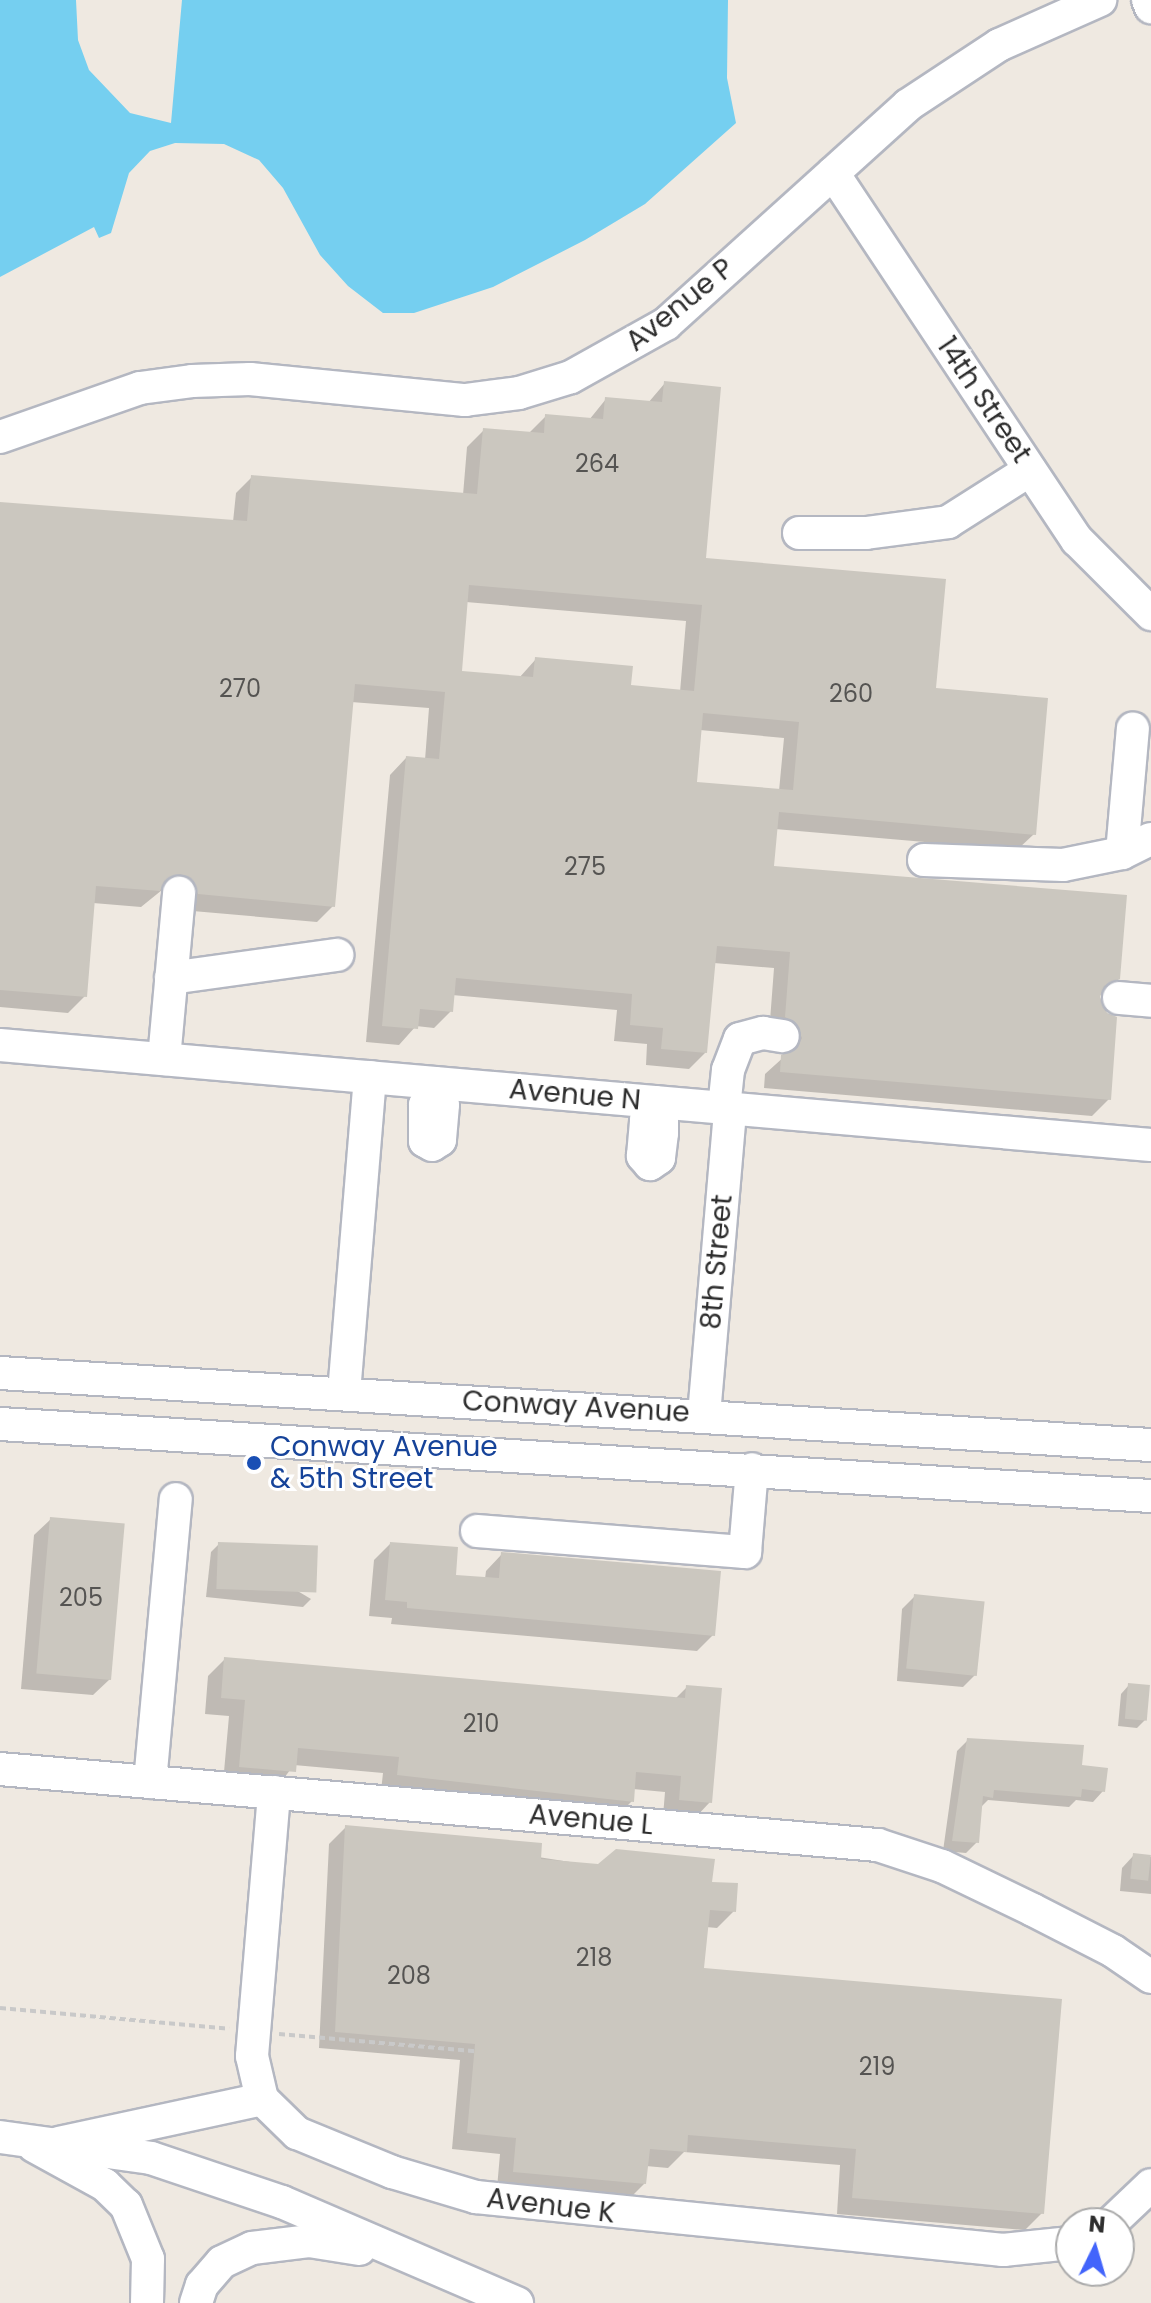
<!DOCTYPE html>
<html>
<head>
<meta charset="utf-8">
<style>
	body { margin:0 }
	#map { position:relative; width:1151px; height:2303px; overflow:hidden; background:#efe9e1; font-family:Poppins,sans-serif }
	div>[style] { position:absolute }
	.water>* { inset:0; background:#75cff0 }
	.shadow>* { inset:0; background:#0003 }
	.building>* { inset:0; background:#cbc7bf; transform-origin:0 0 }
	.path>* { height:4px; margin-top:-2px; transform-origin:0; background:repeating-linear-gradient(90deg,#c9c9c9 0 6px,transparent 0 10px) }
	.roads { filter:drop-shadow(2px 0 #b4b7c1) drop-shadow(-2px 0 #b4b7c1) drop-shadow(0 2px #b4b7c1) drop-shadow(0 -2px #b4b7c1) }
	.minor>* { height:32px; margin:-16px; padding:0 16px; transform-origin:16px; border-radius:16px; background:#fff }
	.dots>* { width:22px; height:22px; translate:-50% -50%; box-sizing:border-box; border:4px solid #fff; border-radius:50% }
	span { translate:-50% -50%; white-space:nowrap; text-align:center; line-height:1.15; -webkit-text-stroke:6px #fff; paint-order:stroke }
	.number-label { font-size:24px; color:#555452 }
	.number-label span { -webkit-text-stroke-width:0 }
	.street-label { font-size:28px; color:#2e2e2e }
	.transit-label { font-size:28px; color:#164399 }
	.left { translate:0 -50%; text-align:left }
	.north { position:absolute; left:1055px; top:2207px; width:80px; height:80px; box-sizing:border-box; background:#fff; border:2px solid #ababab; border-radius:50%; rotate:5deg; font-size:22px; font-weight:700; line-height:32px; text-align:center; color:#2e2e2e }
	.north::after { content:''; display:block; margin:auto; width:28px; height:36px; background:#4264fb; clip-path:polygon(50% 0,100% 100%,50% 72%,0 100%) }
</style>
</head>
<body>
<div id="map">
	<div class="water">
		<div style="clip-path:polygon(0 0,76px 0,78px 40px,89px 70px,130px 113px,171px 123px,182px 0,728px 0,727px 78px,736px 123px,645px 204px,585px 240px,493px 287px,414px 313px,383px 313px,348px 286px,320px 255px,283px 188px,259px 160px,224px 144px,175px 143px,150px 151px,129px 173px,111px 233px,99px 238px,94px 227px,0 277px)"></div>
	</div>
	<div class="shadow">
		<div style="clip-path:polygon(evenodd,665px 383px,704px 560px,934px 690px,1034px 834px,1017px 850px,775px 829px,772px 868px,1119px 978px,1098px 997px,1109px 1099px,1092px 1116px,764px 1088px,765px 1074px,786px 1055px,779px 1038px,769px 1034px,774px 968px,714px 963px,706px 1052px,689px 1069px,646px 1065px,647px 1044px,614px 1041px,617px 1010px,452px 995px,451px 1011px,434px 1028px,416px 1026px,399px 1045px,366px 1042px,390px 775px,406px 758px,425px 760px,429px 708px,351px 702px,333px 906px,317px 922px,181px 910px,174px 894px,162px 890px,141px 907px,93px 903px,85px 996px,68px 1013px,0 1007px,0 504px,233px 522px,236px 493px,252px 477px,463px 495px,467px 447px,484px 430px,528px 434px,546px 416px,589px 420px,606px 399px,648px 403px,665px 383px,466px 602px,686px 621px,680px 692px,629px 687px,536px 659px,519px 678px,460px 672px,466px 602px,665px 383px,700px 730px,784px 738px,779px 791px,695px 784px,700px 730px)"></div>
		<div style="clip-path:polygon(51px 1519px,110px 1679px,93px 1695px,21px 1689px,34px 1535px)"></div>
		<div style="clip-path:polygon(219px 1544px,311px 1599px,303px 1607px,206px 1597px,211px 1552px)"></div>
		<div style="clip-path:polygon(390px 1544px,454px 1577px,485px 1579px,486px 1571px,502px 1554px,713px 1635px,697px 1651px,391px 1624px,392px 1618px,369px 1616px,374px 1560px)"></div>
		<div style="clip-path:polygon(915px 1596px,976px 1674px,963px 1687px,897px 1681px,902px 1609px)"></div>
		<div style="clip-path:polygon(225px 1659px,675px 1699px,687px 1687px,710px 1802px,694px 1819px,663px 1816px,665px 1792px,633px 1789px,632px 1801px,615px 1818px,381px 1791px,383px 1773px,294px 1765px,277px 1787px,223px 1783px,229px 1716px,205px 1714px,208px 1676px)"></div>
		<div style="clip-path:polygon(1129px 1685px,1145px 1720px,1137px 1728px,1118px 1726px,1121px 1694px)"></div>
		<div style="clip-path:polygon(968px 1740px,1080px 1767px,1103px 1791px,1093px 1802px,1076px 1800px,1069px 1807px,988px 1800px,980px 1808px,977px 1842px,966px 1853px,943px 1851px,957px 1751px)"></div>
		<div style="clip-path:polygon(346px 1827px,710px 1884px,734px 1911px,717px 1928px,706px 1927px,702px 1970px,1042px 2213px,1025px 2230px,837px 2214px,840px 2165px,684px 2152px,668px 2168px,646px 2166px,645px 2183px,628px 2200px,497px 2188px,500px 2154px,452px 2149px,460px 2060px,319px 2048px,329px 1844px)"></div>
		<div style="clip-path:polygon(1134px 1855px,1151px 1857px,1151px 1894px,1120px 1891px,1122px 1868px)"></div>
	</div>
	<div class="building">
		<div style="clip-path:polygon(evenodd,664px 381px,721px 387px,706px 558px,946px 579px,936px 688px,1048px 698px,1036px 835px,779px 812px,774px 866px,1127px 895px,1120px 979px,1104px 986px,1100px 997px,1107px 1013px,1117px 1017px,1111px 1100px,780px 1072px,781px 1055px,797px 1048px,802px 1038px,795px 1022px,785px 1017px,790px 952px,717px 946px,707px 1053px,661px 1049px,663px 1028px,630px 1025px,632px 994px,456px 978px,453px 1012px,420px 1009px,418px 1029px,382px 1026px,406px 756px,439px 759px,445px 692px,355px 684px,335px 907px,198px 894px,191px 878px,180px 874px,164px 881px,160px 891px,96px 886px,87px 997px,0 990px,0 502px,247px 521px,251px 475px,477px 494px,483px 428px,544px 433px,545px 414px,603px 419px,605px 397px,662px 402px,664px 381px,469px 585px,702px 605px,694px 691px,631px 685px,633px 666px,535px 657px,533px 677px,462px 671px,469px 585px,664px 381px,703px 713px,799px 722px,793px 790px,697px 782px,703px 713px)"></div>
		<div style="left:50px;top:1517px;width:75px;height:157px;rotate:5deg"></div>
		<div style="left:218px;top:1542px;width:100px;height:47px;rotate:2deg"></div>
		<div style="clip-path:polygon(390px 1542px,458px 1547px,456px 1575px,499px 1578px,501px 1552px,721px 1571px,715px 1636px,407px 1608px,407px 1602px,385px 1600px)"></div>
		<div style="left:914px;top:1594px;width:71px;height:75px;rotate:6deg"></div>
		<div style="clip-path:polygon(224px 1657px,685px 1698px,686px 1685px,722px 1688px,712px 1803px,679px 1800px,681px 1776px,636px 1772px,634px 1802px,397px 1775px,399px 1757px,298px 1748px,296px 1772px,239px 1767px,245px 1700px,221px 1698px)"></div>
		<div style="left:1128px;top:1683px;width:22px;height:36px;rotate:5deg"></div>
		<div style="clip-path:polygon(967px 1738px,1084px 1745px,1082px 1765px,1108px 1768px,1105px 1792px,1082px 1789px,1081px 1797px,994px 1790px,993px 1798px,983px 1796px,979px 1843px,952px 1841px)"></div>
		<div style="clip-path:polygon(345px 1825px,542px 1843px,541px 1859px,598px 1864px,616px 1849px,715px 1859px,712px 1882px,738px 1883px,736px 1912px,710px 1910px,704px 1968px,1062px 1999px,1044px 2214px,852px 2198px,856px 2149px,688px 2135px,687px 2152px,650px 2149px,646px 2184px,513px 2172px,516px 2138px,467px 2133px,475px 2044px,335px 2032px)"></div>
		<div style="left:1133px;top:1853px;width:18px;height:26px;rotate:6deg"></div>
	</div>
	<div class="path">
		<div style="left:0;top:2008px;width:230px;rotate:5.2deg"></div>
		<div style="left:279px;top:2034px;width:197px;rotate:5deg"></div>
	</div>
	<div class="roads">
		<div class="minor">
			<div style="left:1148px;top:0;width:8px;rotate:67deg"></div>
			<div style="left:833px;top:173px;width:441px;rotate:56.4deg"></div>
			<div style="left:1077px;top:540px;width:105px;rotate:45deg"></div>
			<div style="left:0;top:437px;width:148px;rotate:-19.3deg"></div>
			<div style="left:140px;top:388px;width:52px;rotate:-7.7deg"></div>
			<div style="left:192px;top:381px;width:58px;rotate:-2deg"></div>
			<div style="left:250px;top:379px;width:216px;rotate:5.6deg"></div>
			<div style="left:465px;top:400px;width:54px;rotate:-7.4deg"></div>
			<div style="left:519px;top:393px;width:54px;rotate:-17.1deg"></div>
			<div style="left:571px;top:377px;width:109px;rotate:-29.2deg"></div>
			<div style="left:666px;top:324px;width:326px;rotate:-42.1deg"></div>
			<div style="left:908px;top:105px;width:109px;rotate:-33.4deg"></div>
			<div style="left:999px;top:45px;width:111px;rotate:-24deg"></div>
			<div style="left:799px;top:533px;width:67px"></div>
			<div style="left:866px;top:533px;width:83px;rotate:-7.6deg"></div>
			<div style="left:948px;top:522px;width:97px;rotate:-32.4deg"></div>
			<div style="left:1122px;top:853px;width:125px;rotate:-85deg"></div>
			<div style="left:924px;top:860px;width:139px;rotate:2.1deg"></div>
			<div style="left:1063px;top:865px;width:60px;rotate:-11.5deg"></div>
			<div style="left:1122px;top:853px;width:32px;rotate:-26deg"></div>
			<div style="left:171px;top:978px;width:168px;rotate:-7.9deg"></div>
			<div style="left:1119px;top:998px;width:32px;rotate:5deg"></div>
			<div style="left:0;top:1045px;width:1155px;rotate:4.97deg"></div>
			<div style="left:164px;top:1059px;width:167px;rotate:-84.8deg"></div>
			<div style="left:434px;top:1100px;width:10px;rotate:29deg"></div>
			<div style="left:443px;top:1105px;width:35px;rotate:95deg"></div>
			<div style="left:440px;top:1140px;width:9px;rotate:148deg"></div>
			<div style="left:432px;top:1145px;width:8px;rotate:-150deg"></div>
			<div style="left:425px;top:1141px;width:36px;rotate:-90deg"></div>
			<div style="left:425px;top:1105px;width:10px;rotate:-29deg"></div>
			<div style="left:434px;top:1100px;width:17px;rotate:-87deg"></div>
			<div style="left:724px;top:1108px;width:38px;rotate:-84deg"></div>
			<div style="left:728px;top:1070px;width:33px;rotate:-69deg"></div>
			<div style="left:740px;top:1039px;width:24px;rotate:-15deg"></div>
			<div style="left:763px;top:1033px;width:20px;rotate:9deg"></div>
			<div style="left:654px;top:1115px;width:10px;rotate:37deg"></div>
			<div style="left:662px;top:1121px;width:12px;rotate:90deg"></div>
			<div style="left:662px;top:1133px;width:25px;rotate:97deg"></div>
			<div style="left:659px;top:1158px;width:11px;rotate:146deg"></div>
			<div style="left:650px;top:1164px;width:11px;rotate:-131deg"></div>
			<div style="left:643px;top:1156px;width:36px;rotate:-85deg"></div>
			<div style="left:646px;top:1120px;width:9px;rotate:-32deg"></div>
			<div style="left:654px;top:1115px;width:13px;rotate:-86deg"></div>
			<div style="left:0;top:1373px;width:1153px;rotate:3.58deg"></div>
			<div style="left:344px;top:1393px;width:317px;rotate:-85.3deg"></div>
			<div style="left:704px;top:1415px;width:307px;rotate:-85.1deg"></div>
			<div style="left:0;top:1424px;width:1153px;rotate:3.58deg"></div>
			<div style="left:477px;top:1531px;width:269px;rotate:4.5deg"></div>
			<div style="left:745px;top:1552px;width:83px;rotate:-85.2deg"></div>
			<div style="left:0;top:1769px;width:881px;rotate:4.95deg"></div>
			<div style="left:878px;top:1845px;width:67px;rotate:18.2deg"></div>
			<div style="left:942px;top:1866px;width:101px;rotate:25.8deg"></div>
			<div style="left:1033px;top:1910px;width:90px;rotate:27.1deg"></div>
			<div style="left:1113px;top:1951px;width:46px;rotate:34.4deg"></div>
			<div style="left:150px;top:1782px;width:284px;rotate:-84.8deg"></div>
			<div style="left:262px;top:2099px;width:44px;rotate:-103.1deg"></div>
			<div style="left:252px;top:2056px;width:265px;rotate:-85.2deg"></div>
			<div style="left:0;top:2137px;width:152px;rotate:7.9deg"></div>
			<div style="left:151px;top:2158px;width:138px;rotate:18.6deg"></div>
			<div style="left:282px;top:2202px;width:256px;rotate:23.3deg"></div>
			<div style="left:59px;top:2143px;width:208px;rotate:-12.2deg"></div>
			<div style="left:262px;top:2099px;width:49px;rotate:44.2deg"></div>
			<div style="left:297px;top:2133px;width:103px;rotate:22.3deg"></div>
			<div style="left:392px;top:2172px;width:88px;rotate:16.6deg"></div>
			<div style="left:476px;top:2197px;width:530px;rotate:5.74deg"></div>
			<div style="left:1003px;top:2250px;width:68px;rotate:-5.9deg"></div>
			<div style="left:34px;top:2146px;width:81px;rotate:28.8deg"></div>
			<div style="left:105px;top:2185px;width:29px;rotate:44deg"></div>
			<div style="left:126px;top:2205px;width:58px;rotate:67.8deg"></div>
			<div style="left:148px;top:2259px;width:44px;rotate:91.3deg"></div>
			<div style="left:1111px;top:2223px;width:55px;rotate:-43.5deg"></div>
			<div style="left:196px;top:2303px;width:19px;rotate:-72deg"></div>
			<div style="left:202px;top:2285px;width:30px;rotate:-49deg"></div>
			<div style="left:222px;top:2262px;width:33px;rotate:-25deg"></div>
			<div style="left:252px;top:2248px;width:57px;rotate:-7deg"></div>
			<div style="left:309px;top:2241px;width:51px;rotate:9.1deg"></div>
		</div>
	</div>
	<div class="dots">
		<div style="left:254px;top:1463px;background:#1a4fb4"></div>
	</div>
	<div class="number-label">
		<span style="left:597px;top:464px">264</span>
		<span style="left:240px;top:689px">270</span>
		<span style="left:851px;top:694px">260</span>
		<span style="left:585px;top:867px">275</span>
		<span style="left:81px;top:1598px">205</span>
		<span style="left:481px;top:1724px">210</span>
		<span style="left:594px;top:1958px">218</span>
		<span style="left:409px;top:1976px">208</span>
		<span style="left:877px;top:2067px">219</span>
	</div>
	<div class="street-label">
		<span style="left:680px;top:305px;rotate:-39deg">Avenue P</span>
		<span style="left:984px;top:400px;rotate:56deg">14th Street</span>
		<span style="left:575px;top:1095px;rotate:5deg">Avenue N</span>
		<span style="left:717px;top:1262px;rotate:-85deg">8th Street</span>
		<span style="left:576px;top:1407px;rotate:3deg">Conway Avenue</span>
		<span style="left:591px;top:1820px;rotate:5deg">Avenue L</span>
		<span style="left:551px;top:2206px;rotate:7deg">Avenue K</span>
	</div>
	<div class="transit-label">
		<span class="left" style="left:270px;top:1463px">Conway Avenue<br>&amp; 5th Street</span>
	</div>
	<div class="north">N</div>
</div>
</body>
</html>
